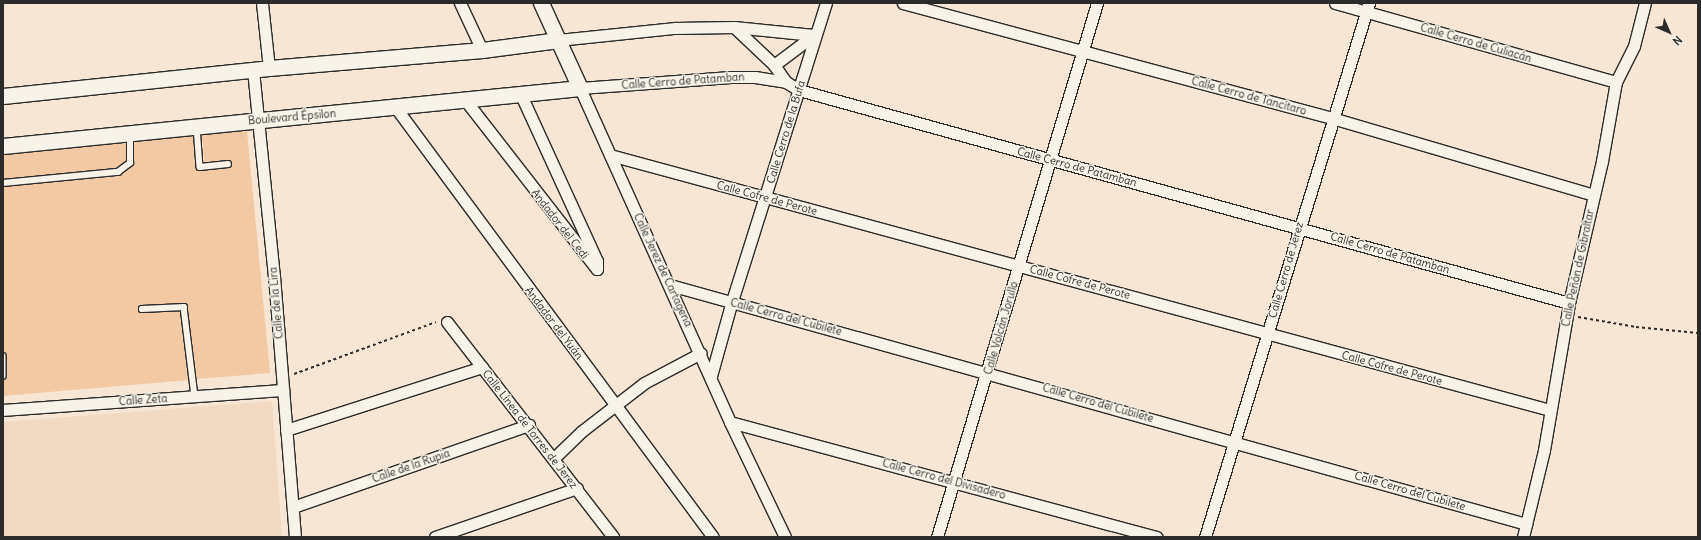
<!DOCTYPE html>
<html>
<head>
<meta charset="utf-8">
<style>
	body { margin:0 }
	#map { position:relative; width:1701px; height:540px; overflow:hidden; background:#f6e6d3; font-family:Delius,sans-serif }
	div>[style] { position:absolute }
	.built>* { inset:0; background:#f1d9c2 }
	.building>* { inset:0; background:#f3c9a3 }
	.path>* { height:2px; margin-top:-1px; transform-origin:0; background:repeating-linear-gradient(90deg,#2b2b2b 0 3px,transparent 0 6px) }
	.roads { filter:drop-shadow(1px 0 #2b2b2b) drop-shadow(-1px 0 #2b2b2b) drop-shadow(0 1px #2b2b2b) drop-shadow(0 -1px #2b2b2b) }
	.lane>* { height:5.5px; margin:-2.75px; padding:0 2.75px; transform-origin:2.75px; border-radius:2.75px; background:#f7f3e8 }
	.street>* { height:11px; margin:-5.5px; padding:0 5.5px; transform-origin:5.5px; border-radius:5.5px; background:#f7f3e8 }
	.secondary>* { height:15px; margin:-7.5px; padding:0 7.5px; transform-origin:7.5px; border-radius:7.5px; background:#f7f3e8 }
	span { translate:-50% -50%; white-space:nowrap; text-align:center; line-height:1.15; -webkit-text-stroke:3px #f7f3e8; paint-order:stroke }
	.street-label { font-size:11px; color:#2b2b2b }
	.frame { position:absolute; inset:0; border:4px solid #2b2b2b; pointer-events:none }
	.north { position:absolute; left:1649px; top:12px; width:40px; height:40px; -webkit-text-stroke:3px #f7f3e8; paint-order:stroke; rotate:135deg; font-size:11px; font-weight:700; line-height:16px; text-align:center; color:#2b2b2b }
	.north::after { content:''; display:block; margin:auto; width:14px; height:18px; background:#2b2b2b; clip-path:polygon(50% 0,100% 100%,50% 72%,0 100%) }
</style>
</head>
<body>
<div id="map">
	<div class="built">
		<div style="clip-path:polygon(272px 401px,282px 537px,3px 537px,3px 422px)"></div>
	</div>
	<div class="building">
		<div style="clip-path:polygon(247px 131px,270px 373px,197px 379px,187px 304px,142px 305px,138px 309px,142px 313px,180px 311px,189px 380px,3px 396px,3px 380px,7px 376px,7px 356px,3px 352px,3px 187px,119px 176px,134px 165px,134px 142px,193px 136px,197px 170px,228px 168px,232px 164px,229px 160px,204px 162px,202px 135px)"></div>
		<div style="clip-path:polygon(126px 143px,126px 161px,116px 168px,3px 179px,3px 155px)"></div>
	</div>
	<div class="path">
		<div style="left:1578px;top:317px;width:59px;rotate:9.8deg"></div>
		<div style="left:1636px;top:327px;width:62px;rotate:5.5deg"></div>
		<div style="left:294px;top:374px;width:151px;rotate:-20.1deg"></div>
	</div>
	<div class="roads">
		<div class="lane">
			<div style="left:197px;top:127px;width:40px;rotate:85.7deg"></div>
			<div style="left:200px;top:167px;width:28px;rotate:-6deg"></div>
			<div style="left:3px;top:183px;width:116px;rotate:-5.5deg"></div>
			<div style="left:118px;top:172px;width:15px;rotate:-37deg"></div>
			<div style="left:130px;top:163px;width:28px;rotate:-90deg"></div>
			<div style="left:142px;top:309px;width:42px;rotate:-2.7deg"></div>
			<div style="left:184px;top:307px;width:90px;rotate:83deg"></div>
			<div style="left:3px;top:356px;width:20px;rotate:90deg"></div>
		</div>
		<div class="street">
			<div style="left:262px;top:3px;width:65px;rotate:83.9deg"></div>
			<div style="left:460px;top:3px;width:52px;rotate:64.9deg"></div>
			<div style="left:903px;top:3px;width:444px;rotate:15deg"></div>
			<div style="left:1332px;top:118px;width:273px;rotate:16.4deg"></div>
			<div style="left:1335px;top:3px;width:292px;rotate:15.7deg"></div>
			<div style="left:734px;top:27px;width:55px;rotate:43.5deg"></div>
			<div style="left:774px;top:65px;width:21px;rotate:55deg"></div>
			<div style="left:558px;top:40px;width:118px;rotate:-5.9deg"></div>
			<div style="left:675px;top:28px;width:59px;rotate:-1deg"></div>
			<div style="left:734px;top:27px;width:80px;rotate:5.7deg"></div>
			<div style="left:774px;top:65px;width:50px;rotate:-36.9deg"></div>
			<div style="left:253px;top:70px;width:207px;rotate:84.2deg"></div>
			<div style="left:274px;top:276px;width:262px;rotate:85.4deg"></div>
			<div style="left:466px;top:101px;width:213px;rotate:52.1deg"></div>
			<div style="left:597px;top:269px;width:8px;rotate:-90deg"></div>
			<div style="left:597px;top:261px;width:183px;rotate:-114.6deg"></div>
			<div style="left:396px;top:108px;width:533px;rotate:53.54deg"></div>
			<div style="left:610px;top:155px;width:974px;rotate:15.18deg"></div>
			<div style="left:670px;top:285px;width:889px;rotate:15.6deg"></div>
			<div style="left:447px;top:322px;width:272px;rotate:52.3deg"></div>
			<div style="left:711px;top:376px;width:78px;rotate:-74.4deg"></div>
			<div style="left:732px;top:301px;width:312px;rotate:-72.5deg"></div>
			<div style="left:3px;top:410px;width:281px;rotate:-4.1deg"></div>
			<div style="left:730px;top:422px;width:442px;rotate:15.1deg"></div>
			<div style="left:286px;top:430px;width:206px;rotate:-17.8deg"></div>
			<div style="left:554px;top:458px;width:39px;rotate:-44deg"></div>
			<div style="left:582px;top:431px;width:78px;rotate:-37.7deg"></div>
			<div style="left:644px;top:383px;width:64px;rotate:-27.8deg"></div>
			<div style="left:293px;top:507px;width:250px;rotate:-19.2deg"></div>
			<div style="left:435px;top:537px;width:150px;rotate:-19deg"></div>
			<div style="left:785px;top:537px;width:127px;rotate:-115.6deg"></div>
			<div style="left:730px;top:422px;width:366px;rotate:-114.2deg"></div>
			<div style="left:580px;top:88px;width:151px;rotate:-4.2deg"></div>
			<div style="left:731px;top:77px;width:24px"></div>
			<div style="left:755px;top:77px;width:31px;rotate:9deg"></div>
			<div style="left:786px;top:82px;width:15px;rotate:32deg"></div>
			<div style="left:799px;top:90px;width:799px;rotate:15.46deg"></div>
			<div style="left:937px;top:537px;width:557px;rotate:-73.32deg"></div>
			<div style="left:1205px;top:537px;width:559px;rotate:-72.93deg"></div>
			<div style="left:1523px;top:537px;width:89px;rotate:-76.4deg"></div>
			<div style="left:1544px;top:450px;width:149px;rotate:-80.3deg"></div>
			<div style="left:1569px;top:303px;width:146px;rotate:-76.9deg"></div>
			<div style="left:1602px;top:161px;width:80px;rotate:-80deg"></div>
			<div style="left:1616px;top:82px;width:40px;rotate:-63.4deg"></div>
			<div style="left:1634px;top:46px;width:44px;rotate:-75.7deg"></div>
		</div>
		<div class="secondary">
			<div style="left:3px;top:96px;width:267px;rotate:-6deg"></div>
			<div style="left:269px;top:68px;width:214px;rotate:-4.8deg"></div>
			<div style="left:482px;top:50px;width:77px;rotate:-7.5deg"></div>
			<div style="left:3px;top:146px;width:580px;rotate:-5.74deg"></div>
			<div style="left:580px;top:88px;width:94px;rotate:-114.6deg"></div>
		</div>
	</div>
	<div class="street-label">
		<span style="left:1476px;top:43px;rotate:16deg">Calle Cerro de Culiacán</span>
		<span style="left:683px;top:81px;rotate:-4deg">Calle Cerro de Patamban</span>
		<span style="left:1249px;top:96px;rotate:15deg">Calle Cerro de Tancítaro</span>
		<span style="left:292px;top:117px;rotate:-5deg">Boulevard Épsilon</span>
		<span style="left:786px;top:132px;rotate:-73deg">Calle Cerro de la Bufa</span>
		<span style="left:1077px;top:167px;rotate:15deg">Calle Cerro de Patamban</span>
		<span style="left:767px;top:198px;rotate:15deg">Calle Cofre de Perote</span>
		<span style="left:560px;top:224px;rotate:52deg">Andador del Cedi</span>
		<span style="left:1390px;top:253px;rotate:16deg">Calle Cerro de Patamban</span>
		<span style="left:1578px;top:268px;rotate:-78deg">Calle Peñón de Gibraltar</span>
		<span style="left:663px;top:270px;rotate:65deg">Calle Jerez de Cartagena</span>
		<span style="left:1286px;top:270px;rotate:-74deg">Calle Cerro de Jerez</span>
		<span style="left:1080px;top:282px;rotate:15deg">Calle Cofre de Perote</span>
		<span style="left:276px;top:303px;rotate:-95deg">Calle de la Lira</span>
		<span style="left:786px;top:317px;rotate:15deg">Calle Cerro del Cubilete</span>
		<span style="left:554px;top:323px;rotate:53deg">Andador del Yuán</span>
		<span style="left:1001px;top:328px;rotate:-74deg">Calle Volcán Jorullo</span>
		<span style="left:1392px;top:368px;rotate:15deg">Calle Cofre de Perote</span>
		<span style="left:143px;top:400px;rotate:-4deg">Calle Zeta</span>
		<span style="left:1098px;top:403px;rotate:16deg">Calle Cerro del Cubilete</span>
		<span style="left:530px;top:429px;rotate:52deg">Calle Línea de Torres de Jerez</span>
		<span style="left:411px;top:466px;rotate:-19deg">Calle de la Rupia</span>
		<span style="left:944px;top:479px;rotate:15deg">Calle Cerro del Divisadero</span>
		<span style="left:1410px;top:491px;rotate:16deg">Calle Cerro del Cubilete</span>
	</div>
	<div class="frame"></div>
	<div class="north">N</div>
</div>
</body>
</html>
